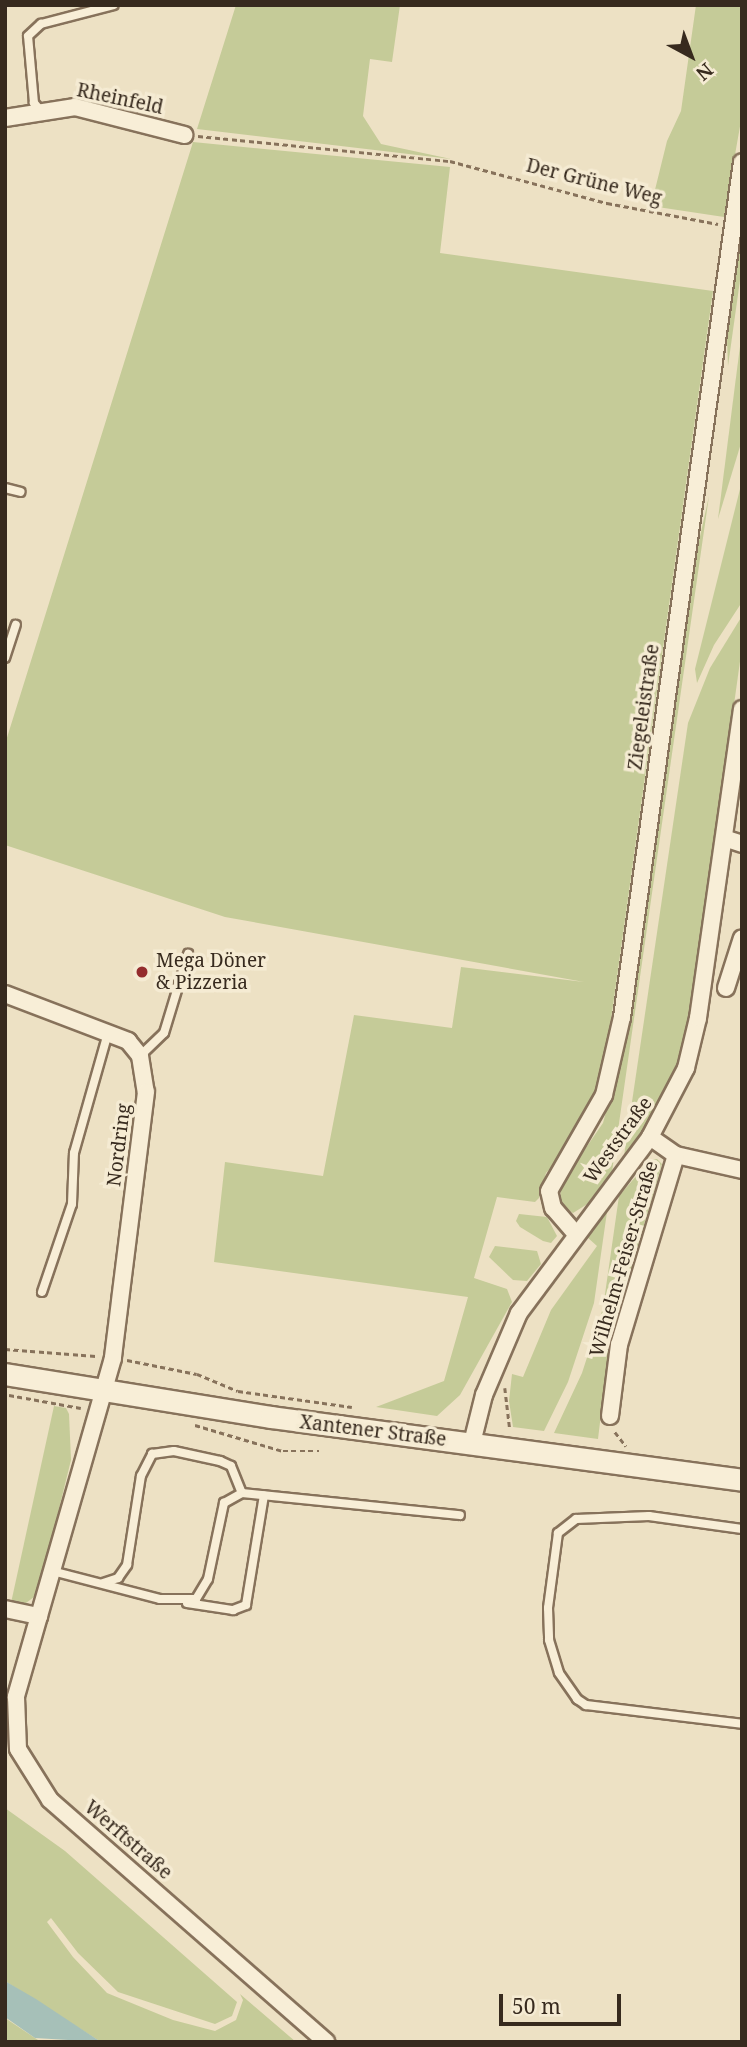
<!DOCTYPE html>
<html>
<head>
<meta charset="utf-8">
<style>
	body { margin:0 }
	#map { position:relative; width:747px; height:2047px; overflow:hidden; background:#ede1c4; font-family:"Noto Serif",serif }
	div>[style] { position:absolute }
	.green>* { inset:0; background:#c5cb98 }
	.water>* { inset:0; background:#a6c0b8 }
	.path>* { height:2.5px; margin-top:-1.25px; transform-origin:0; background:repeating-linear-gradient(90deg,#87725b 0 5px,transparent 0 8.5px) }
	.roads { filter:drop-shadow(2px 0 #87725b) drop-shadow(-2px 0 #87725b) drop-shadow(0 2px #87725b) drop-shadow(0 -2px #87725b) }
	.service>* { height:8px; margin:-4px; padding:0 4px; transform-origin:4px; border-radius:4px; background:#f8eed7 }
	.minor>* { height:16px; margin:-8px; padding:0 8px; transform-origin:8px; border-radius:8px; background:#f8eed7 }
	.secondary>* { height:21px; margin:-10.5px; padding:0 10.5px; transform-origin:10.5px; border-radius:10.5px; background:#f8eed7 }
	.dots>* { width:19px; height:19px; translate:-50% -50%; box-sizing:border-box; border:4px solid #f5ebd3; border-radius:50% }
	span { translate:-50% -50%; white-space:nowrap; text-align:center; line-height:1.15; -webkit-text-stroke:7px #f5ebd3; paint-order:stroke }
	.street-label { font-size:19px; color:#372a1e }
	.poi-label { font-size:19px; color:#372a1e }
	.left { translate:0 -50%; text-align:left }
	.frame { position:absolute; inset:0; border:7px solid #372a1e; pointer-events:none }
	.north { position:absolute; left:656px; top:21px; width:70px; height:70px; -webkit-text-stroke:5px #f5ebd3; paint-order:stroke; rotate:139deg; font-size:19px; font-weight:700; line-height:28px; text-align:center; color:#372a1e }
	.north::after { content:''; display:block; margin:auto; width:24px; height:32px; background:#372a1e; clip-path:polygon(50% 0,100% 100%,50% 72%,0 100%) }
	.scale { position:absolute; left:499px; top:1994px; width:122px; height:32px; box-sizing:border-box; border:4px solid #372a1e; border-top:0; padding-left:9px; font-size:21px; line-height:24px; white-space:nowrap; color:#372a1e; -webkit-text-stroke:5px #f5ebd3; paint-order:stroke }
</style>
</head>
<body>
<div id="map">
	<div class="green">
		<div style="clip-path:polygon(236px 5px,400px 5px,392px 62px,370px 59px,363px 116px,381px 144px,451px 159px,197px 129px)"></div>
		<div style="clip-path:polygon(696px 5px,742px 5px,742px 115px,724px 217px,651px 206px,667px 141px,681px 111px)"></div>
		<div style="clip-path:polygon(193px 142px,450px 167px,440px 253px,713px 291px,602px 1084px,561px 1156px,546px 1173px,539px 1198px,535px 1202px,497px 1197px,474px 1278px,507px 1289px,512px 1302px,460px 1395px,437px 1416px,376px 1407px,444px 1381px,468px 1297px,214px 1262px,225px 1162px,323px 1176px,354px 1015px,452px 1028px,461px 967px,584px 982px,225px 917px,5px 845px,5px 744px)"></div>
		<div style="clip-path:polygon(742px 203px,742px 266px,728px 366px,726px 313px)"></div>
		<div style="clip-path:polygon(742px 331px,742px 440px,718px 519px,735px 385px)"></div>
		<div style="clip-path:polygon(742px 481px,742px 602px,714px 645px,697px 683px,695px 669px)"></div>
		<div style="clip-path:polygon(709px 496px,612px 1172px,589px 1203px,573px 1213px,560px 1204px,561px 1184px,603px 1123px,631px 1017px,679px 631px)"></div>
		<div style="clip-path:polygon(742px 616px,742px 647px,689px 1028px,680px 1065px,657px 1112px,624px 1156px,688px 723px,710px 668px)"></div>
		<div style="clip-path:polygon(657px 1159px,662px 1164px,610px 1339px,598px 1439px,554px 1433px,582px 1373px,603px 1308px,619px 1196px,650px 1160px)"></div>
		<div style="clip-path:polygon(607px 1212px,594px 1303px,568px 1382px,544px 1431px,513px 1427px,509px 1401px,512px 1374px,523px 1377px,551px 1310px,597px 1246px,587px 1237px)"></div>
		<div style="clip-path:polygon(519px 1214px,547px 1217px,557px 1236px,551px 1243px,543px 1241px,520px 1227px,516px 1221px)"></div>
		<div style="clip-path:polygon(495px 1246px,537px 1251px,541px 1264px,527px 1281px,513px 1280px,489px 1257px)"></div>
		<div style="clip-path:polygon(54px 1406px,66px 1408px,69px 1414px,71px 1460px,38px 1594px,22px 1606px,11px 1603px)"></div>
		<div style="clip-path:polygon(5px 1808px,65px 1851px,237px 2002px,232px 2016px,215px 2024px,118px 1992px,78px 1953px,51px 1918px,47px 1922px,73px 1957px,107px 1993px,173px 2020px,215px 2031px,236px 2020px,243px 2000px,240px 1994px,296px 2042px,101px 2042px,5px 1981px)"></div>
		<div style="clip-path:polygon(5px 2018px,41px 2042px,5px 2042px)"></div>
	</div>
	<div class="water">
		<div style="clip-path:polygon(5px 1981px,36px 1999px,101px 2042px,35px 2038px,5px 2017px)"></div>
	</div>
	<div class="path">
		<div style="left:198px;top:136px;width:253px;rotate:5.7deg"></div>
		<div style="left:450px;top:161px;width:163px;rotate:15deg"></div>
		<div style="left:607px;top:203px;width:113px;rotate:10.7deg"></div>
		<div style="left:5px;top:1349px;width:91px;rotate:4.4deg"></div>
		<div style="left:127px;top:1360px;width:71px;rotate:11.3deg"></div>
		<div style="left:197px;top:1374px;width:44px;rotate:22.5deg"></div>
		<div style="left:238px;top:1391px;width:115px;rotate:8deg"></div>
		<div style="left:505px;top:1388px;width:42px;rotate:83.2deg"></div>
		<div style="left:9px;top:1395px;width:73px;rotate:10.2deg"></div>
		<div style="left:195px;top:1425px;width:92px;rotate:16.5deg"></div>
		<div style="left:283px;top:1451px;width:36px"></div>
		<div style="left:615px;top:1432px;width:18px;rotate:52deg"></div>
	</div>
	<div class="roads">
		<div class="service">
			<div style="left:41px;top:111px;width:11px;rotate:-131deg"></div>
			<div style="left:34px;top:103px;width:67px;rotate:-95.1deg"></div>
			<div style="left:28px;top:36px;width:18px;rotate:-43deg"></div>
			<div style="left:41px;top:24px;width:75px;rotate:-14.6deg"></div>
			<div style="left:5px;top:488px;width:16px;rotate:14deg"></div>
			<div style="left:5px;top:658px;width:35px;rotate:-72deg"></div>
			<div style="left:140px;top:1056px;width:33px;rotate:-44deg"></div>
			<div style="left:164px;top:1033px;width:83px;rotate:-73.1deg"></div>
			<div style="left:42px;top:1292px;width:93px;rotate:-71.2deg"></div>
			<div style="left:72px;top:1204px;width:51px;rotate:-87.8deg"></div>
			<div style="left:74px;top:1153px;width:125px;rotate:-74.2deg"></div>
			<div style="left:742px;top:1529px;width:94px;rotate:-172deg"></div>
			<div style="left:649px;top:1516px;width:73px;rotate:177.6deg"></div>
			<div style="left:576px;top:1519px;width:23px;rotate:142deg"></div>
			<div style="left:558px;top:1533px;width:76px;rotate:97.6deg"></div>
			<div style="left:548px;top:1608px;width:32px;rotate:88deg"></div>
			<div style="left:549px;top:1640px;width:34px;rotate:73deg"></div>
			<div style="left:559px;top:1673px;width:32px;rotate:55deg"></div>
			<div style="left:577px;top:1699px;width:11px;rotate:34deg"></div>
			<div style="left:586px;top:1705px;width:157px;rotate:6.9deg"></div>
			<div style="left:52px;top:1571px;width:112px;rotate:14.5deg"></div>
			<div style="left:160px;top:1599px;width:36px"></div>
			<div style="left:196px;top:1599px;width:23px;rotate:-59deg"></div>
			<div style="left:208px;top:1579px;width:78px;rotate:-78.1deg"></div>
			<div style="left:224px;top:1503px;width:21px;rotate:-29deg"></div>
			<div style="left:242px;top:1493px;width:219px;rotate:5.8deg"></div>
			<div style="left:103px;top:1583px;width:16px;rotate:-18deg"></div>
			<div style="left:118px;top:1578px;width:16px;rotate:-55deg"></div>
			<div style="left:127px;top:1565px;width:90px;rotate:-81.1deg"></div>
			<div style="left:141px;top:1476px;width:25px;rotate:-63deg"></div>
			<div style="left:152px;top:1454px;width:22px;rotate:-8deg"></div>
			<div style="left:174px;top:1451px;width:47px;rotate:12.3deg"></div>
			<div style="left:220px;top:1461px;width:12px;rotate:24deg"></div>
			<div style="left:231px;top:1466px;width:29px;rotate:68deg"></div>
			<div style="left:187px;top:1603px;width:47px;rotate:8.7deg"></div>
			<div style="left:233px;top:1610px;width:14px;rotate:-21deg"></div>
			<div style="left:246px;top:1605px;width:111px;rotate:-80.7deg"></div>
		</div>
		<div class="minor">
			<div style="left:5px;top:118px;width:71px;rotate:-8.9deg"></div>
			<div style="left:75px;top:107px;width:113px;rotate:14.4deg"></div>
			<div style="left:724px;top:838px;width:19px;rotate:18deg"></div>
			<div style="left:726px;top:988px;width:52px;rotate:-72.3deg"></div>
			<div style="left:5px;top:994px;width:132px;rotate:20.9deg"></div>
			<div style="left:128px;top:1041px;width:19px;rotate:51deg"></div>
			<div style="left:140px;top:1056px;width:36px;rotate:81deg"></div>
			<div style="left:146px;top:1092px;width:268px;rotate:97.1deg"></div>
			<div style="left:113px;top:1358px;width:353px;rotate:106deg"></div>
			<div style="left:16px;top:1697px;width:52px;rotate:87.8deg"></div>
			<div style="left:18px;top:1749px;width:60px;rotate:57.9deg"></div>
			<div style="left:50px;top:1800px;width:367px;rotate:41.2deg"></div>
			<div style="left:650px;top:1137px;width:32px;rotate:35deg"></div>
			<div style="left:676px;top:1155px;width:68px;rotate:12.8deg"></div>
			<div style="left:575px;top:1233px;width:33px;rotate:-131deg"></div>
			<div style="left:553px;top:1208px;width:17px;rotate:-103deg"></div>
			<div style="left:549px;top:1191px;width:111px;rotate:-60.2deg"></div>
			<div style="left:604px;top:1095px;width:80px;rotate:-77deg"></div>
			<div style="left:622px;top:1017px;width:863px;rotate:-82.01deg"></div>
			<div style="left:610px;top:1416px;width:72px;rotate:-82.8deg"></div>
			<div style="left:619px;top:1345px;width:198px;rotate:-73.3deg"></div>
			<div style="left:472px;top:1443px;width:49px;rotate:-76deg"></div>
			<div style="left:484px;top:1395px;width:89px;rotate:-66.9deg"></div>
			<div style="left:519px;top:1313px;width:219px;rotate:-53.3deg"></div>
			<div style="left:650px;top:1137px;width:78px;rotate:-62.4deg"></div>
			<div style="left:686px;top:1068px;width:51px;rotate:-76.5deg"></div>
			<div style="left:698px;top:1018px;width:312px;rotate:-81.9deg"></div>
			<div style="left:5px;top:1609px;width:35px;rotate:12deg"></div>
		</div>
		<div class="secondary">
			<div style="left:5px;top:1374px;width:269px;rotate:9.2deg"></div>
			<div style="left:271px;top:1417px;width:475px;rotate:7.6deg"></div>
		</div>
	</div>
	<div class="dots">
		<div style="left:142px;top:972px;background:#942c2d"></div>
	</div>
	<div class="street-label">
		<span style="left:120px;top:99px;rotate:12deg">Rheinfeld</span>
		<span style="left:594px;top:182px;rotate:14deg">Der Grüne Weg</span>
		<span style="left:644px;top:707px;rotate:-82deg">Ziegeleistraße</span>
		<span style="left:618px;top:1140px;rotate:-54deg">Weststraße</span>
		<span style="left:119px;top:1145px;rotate:-83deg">Nordring</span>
		<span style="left:624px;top:1259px;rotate:-74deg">Wilhelm-Feiser-Straße</span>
		<span style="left:373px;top:1431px;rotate:7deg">Xantener Straße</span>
		<span style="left:128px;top:1840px;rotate:41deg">Werftstraße</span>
	</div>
	<div class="poi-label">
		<span class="left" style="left:156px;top:972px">Mega Döner<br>&amp; Pizzeria</span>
	</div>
	<div class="frame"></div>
	<div class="north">N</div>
	<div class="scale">50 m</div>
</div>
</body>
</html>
